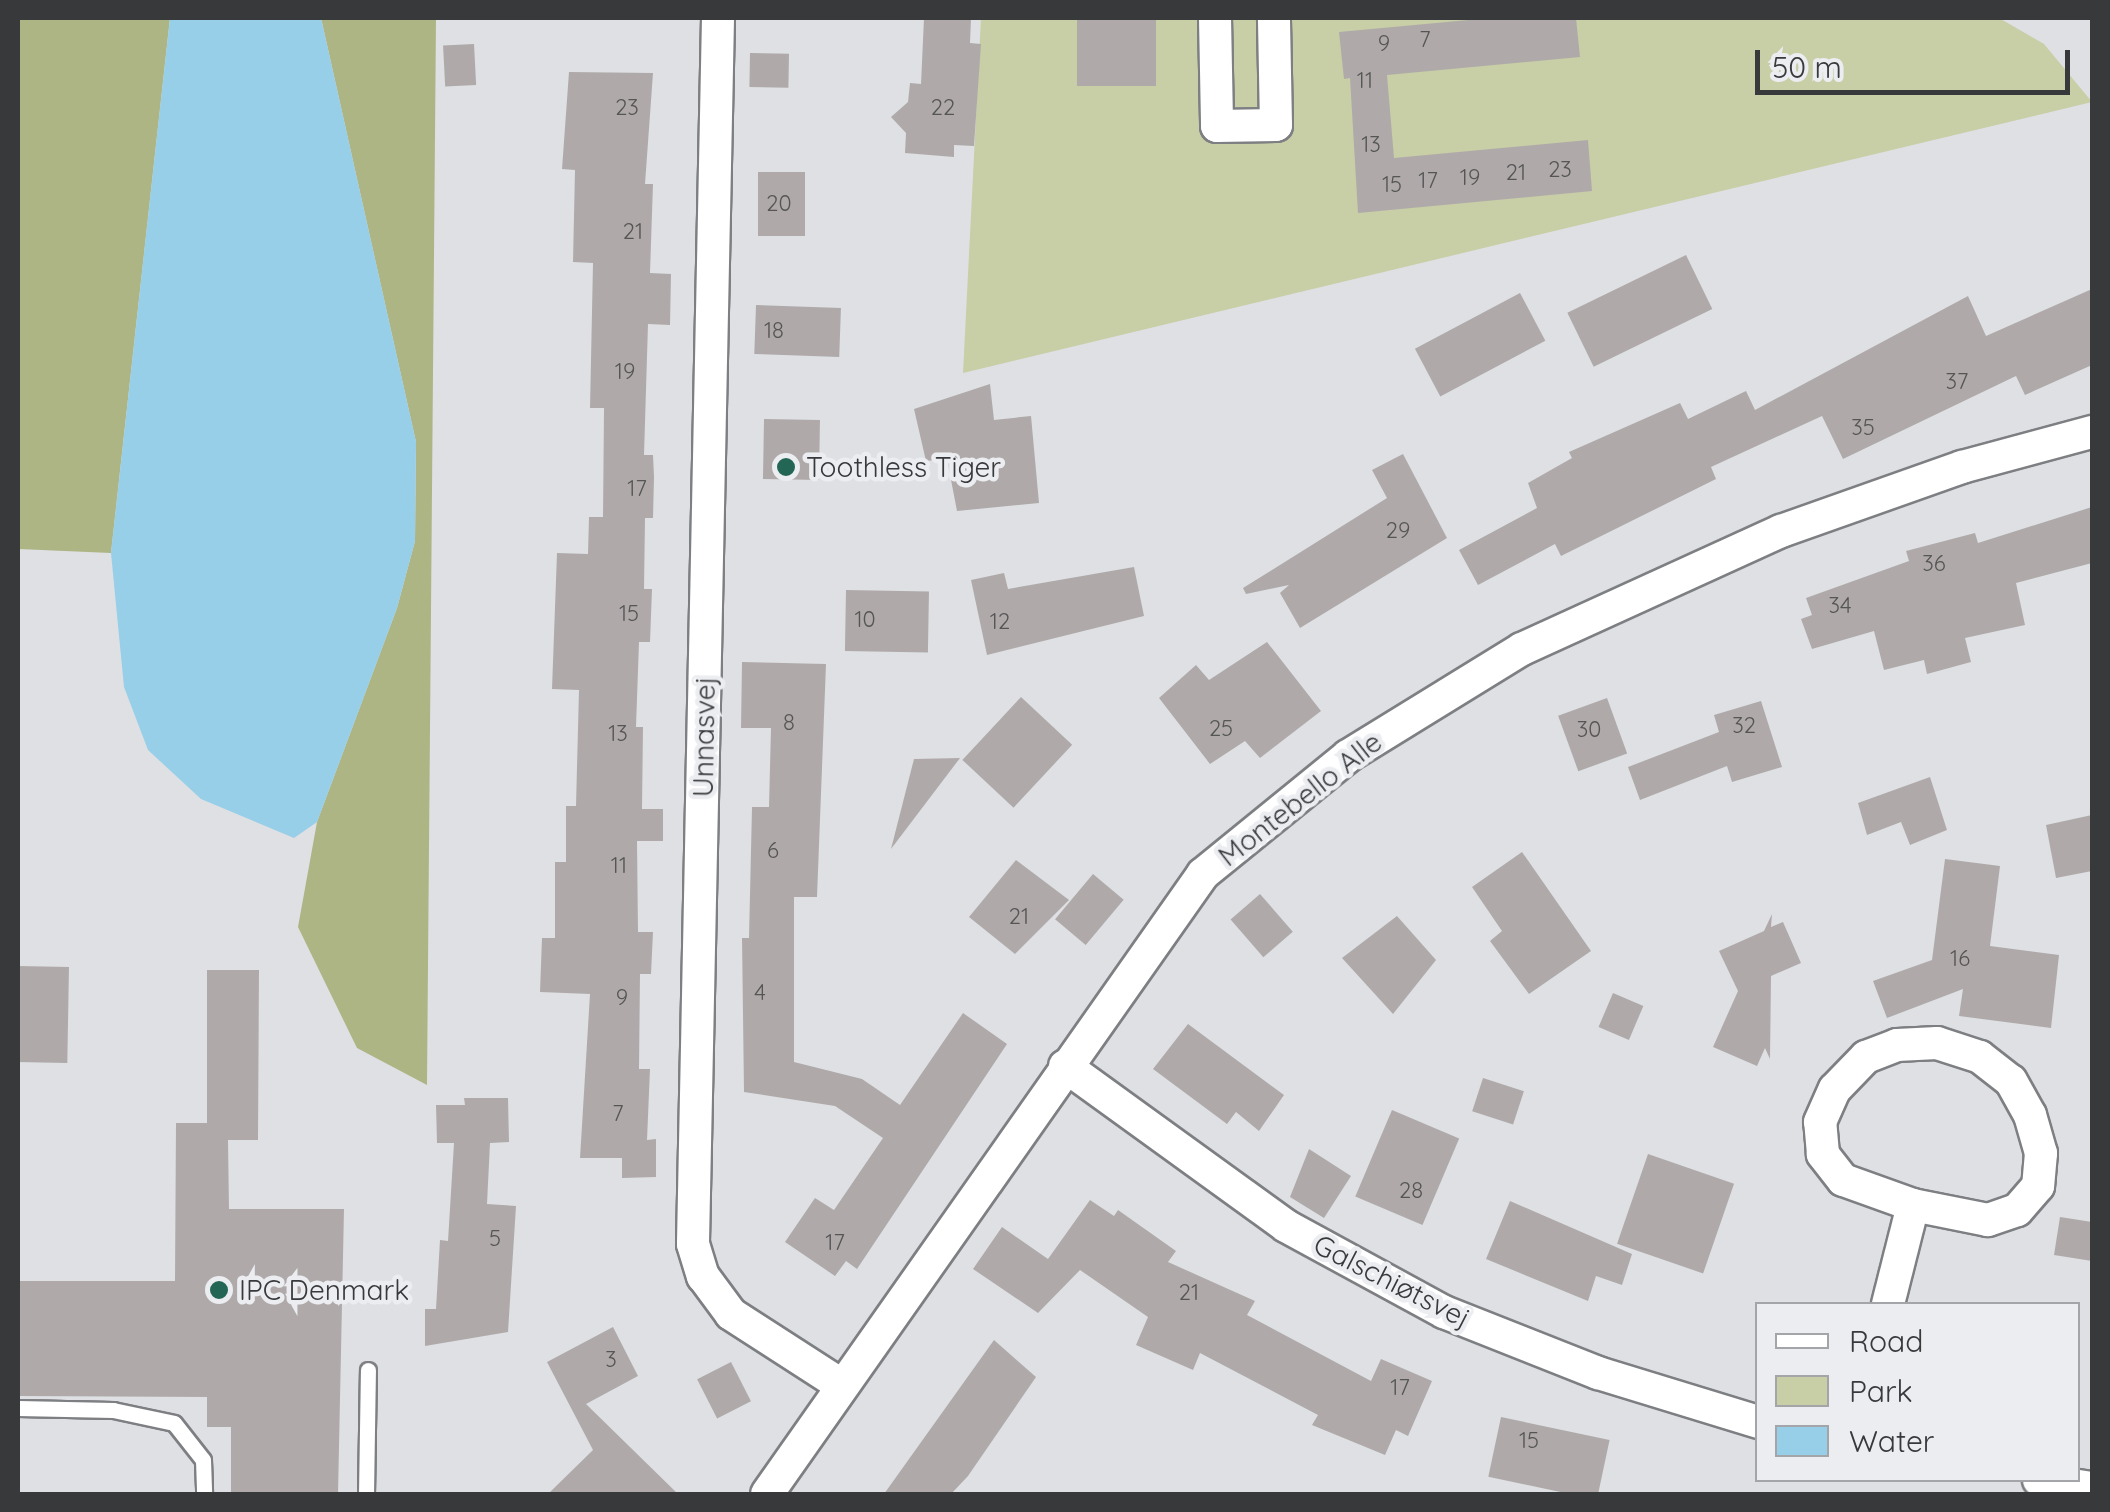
<!DOCTYPE html>
<html>
<head>
<meta charset="utf-8">
<style>
	body { margin:0 }
	#map { position:relative; width:2110px; height:1512px; overflow:hidden; background:#dee0e4; font-family:Quicksand,sans-serif }
	div>[style] { position:absolute }
	.green>* { inset:0; background:#c8cea6 }
	.forest>* { inset:0; background:#aeb584 }
	.water>* { inset:0; background:#97cee8 }
	.building>* { inset:0; background:#afaaa9; transform-origin:0 0 }
	.roads { filter:drop-shadow(2px 0 #7d7f82) drop-shadow(-2px 0 #7d7f82) drop-shadow(0 2px #7d7f82) drop-shadow(0 -2px #7d7f82) }
	.service>* { height:15px; margin:-7.5px; padding:0 7.5px; transform-origin:7.5px; border-radius:7.5px; background:#fff }
	.minor>* { height:32px; margin:-16px; padding:0 16px; transform-origin:16px; border-radius:16px; background:#fff }
	.dots>* { width:28px; height:28px; translate:-50% -50%; box-sizing:border-box; border:5px solid #ebedf1; border-radius:50% }
	span { translate:-50% -50%; white-space:nowrap; text-align:center; line-height:1.15; -webkit-text-stroke:9px #ebedf1; paint-order:stroke }
	.number-label { font-size:22px; color:#565556 }
	.number-label span { -webkit-text-stroke-width:0 }
	.poi-label { font-size:28px; color:#38393b }
	.left { translate:0 -50%; text-align:left }
	.street-label { font-size:28px; color:#38393b }
	.frame { position:absolute; inset:0; border:20px solid #38393b; pointer-events:none }
	.legend { position:absolute; left:1755px; top:1302px; width:325px; height:180px; box-sizing:border-box; background:#ebedf1; border:2px solid #a3a5a8; margin:0; padding:12px 18px; list-style:none; font-size:30px; color:#38393b }
	.legend li { display:flex; align-items:center; gap:20px; height:50px }
	.legend b { width:50px; border:2px solid #a3a5a8 }
	.scale { position:absolute; left:1755px; top:50px; width:315px; height:45px; box-sizing:border-box; border:5px solid #38393b; border-top:0; padding-left:12px; font-size:30px; line-height:35px; white-space:nowrap; color:#38393b; -webkit-text-stroke:8px #ebedf1; paint-order:stroke }
</style>
</head>
<body>
<div id="map">
	<div class="green">
		<div style="clip-path:polygon(981px 18px,1999px 18px,2044px 44px,2092px 102px,963px 373px)"></div>
	</div>
	<div class="forest">
		<div style="clip-path:polygon(18px 18px,170px 18px,111px 553px,18px 549px)"></div>
		<div style="clip-path:polygon(321px 18px,436px 18px,427px 1085px,357px 1048px,298px 927px,317px 822px,397px 608px,415px 541px,416px 442px)"></div>
	</div>
	<div class="water">
		<div style="clip-path:polygon(170px 18px,321px 18px,416px 442px,415px 541px,397px 608px,317px 822px,294px 838px,201px 799px,148px 750px,124px 687px,111px 553px)"></div>
	</div>
	<div class="building">
		<div style="clip-path:polygon(924px 18px,971px 18px,970px 43px,981px 44px,974px 146px,954px 145px,954px 157px,905px 153px,906px 133px,891px 117px,908px 102px,910px 83px,921px 84px)"></div>
		<div style="left:1077px;top:18px;width:79px;height:68px"></div>
		<div style="clip-path:polygon(1490px 18px,1576px 18px,1580px 57px,1387px 75px,1394px 158px,1588px 140px,1592px 191px,1358px 213px,1350px 78px,1344px 79px,1339px 32px)"></div>
		<div style="left:474px;top:44px;width:41px;height:31px;rotate:87deg"></div>
		<div style="left:750px;top:53px;width:39px;height:34px;rotate:1deg"></div>
		<div style="clip-path:polygon(569px 72px,653px 73px,645px 184px,653px 184px,650px 273px,671px 274px,670px 325px,648px 324px,644px 455px,653px 455px,654px 477px,653px 518px,645px 518px,644px 589px,652px 589px,650px 642px,639px 642px,636px 727px,643px 727px,642px 809px,663px 809px,663px 841px,637px 841px,638px 932px,653px 932px,651px 974px,640px 974px,639px 1069px,650px 1069px,647px 1140px,656px 1139px,656px 1177px,622px 1178px,622px 1158px,580px 1158px,590px 994px,540px 992px,542px 938px,555px 938px,555px 862px,566px 862px,566px 806px,576px 806px,579px 690px,552px 689px,557px 553px,588px 554px,589px 517px,603px 517px,604px 408px,590px 408px,593px 263px,573px 262px,575px 170px,562px 169px)"></div>
		<div style="left:758px;top:172px;width:47px;height:64px"></div>
		<div style="left:1686px;top:255px;width:60px;height:132px;rotate:64deg"></div>
		<div style="clip-path:polygon(2092px 289px,2092px 365px,2025px 395px,2016px 376px,1843px 459px,1822px 416px,1711px 467px,1716px 479px,1561px 556px,1555px 544px,1478px 585px,1459px 550px,1537px 508px,1528px 483px,1572px 458px,1569px 452px,1680px 403px,1688px 419px,1746px 391px,1755px 410px,1968px 296px,1986px 336px)"></div>
		<div style="left:1520px;top:293px;width:54px;height:119px;rotate:62deg"></div>
		<div style="left:756px;top:305px;width:85px;height:49px;rotate:2deg"></div>
		<div style="clip-path:polygon(990px 384px,994px 420px,1031px 416px,1039px 503px,957px 511px,947px 459px,926px 461px,914px 409px)"></div>
		<div style="left:764px;top:419px;width:56px;height:60px;rotate:1deg"></div>
		<div style="clip-path:polygon(1403px 454px,1447px 538px,1300px 628px,1280px 593px,1289px 585px,1246px 594px,1243px 588px,1387px 498px,1372px 470px)"></div>
		<div style="clip-path:polygon(2092px 507px,2092px 563px,2016px 583px,2025px 625px,1965px 638px,1971px 662px,1927px 674px,1924px 660px,1884px 670px,1874px 631px,1812px 649px,1801px 619px,1812px 615px,1806px 598px,1909px 561px,1906px 551px,1975px 533px,1978px 543px)"></div>
		<div style="clip-path:polygon(1134px 567px,1144px 616px,987px 655px,971px 580px,1004px 573px,1008px 589px)"></div>
		<div style="left:846px;top:590px;width:83px;height:61px;rotate:1deg"></div>
		<div style="clip-path:polygon(1267px 642px,1321px 711px,1260px 758px,1245px 741px,1210px 764px,1159px 698px,1196px 665px,1209px 680px)"></div>
		<div style="clip-path:polygon(742px 662px,826px 664px,817px 897px,794px 897px,794px 1062px,862px 1079px,900px 1105px,963px 1013px,1007px 1044px,857px 1269px,846px 1261px,835px 1276px,785px 1242px,815px 1198px,834px 1210px,883px 1138px,835px 1106px,744px 1092px,742px 938px,749px 938px,752px 807px,769px 807px,771px 728px,741px 728px)"></div>
		<div style="left:1021px;top:697px;width:70px;height:86px;rotate:43deg"></div>
		<div style="left:1607px;top:698px;width:59px;height:52px;rotate:70deg"></div>
		<div style="clip-path:polygon(1761px 701px,1782px 767px,1732px 782px,1727px 766px,1640px 800px,1628px 767px,1719px 732px,1714px 715px)"></div>
		<div style="clip-path:polygon(960px 758px,891px 849px,914px 759px)"></div>
		<div style="clip-path:polygon(1930px 777px,1947px 830px,1910px 845px,1901px 822px,1867px 835px,1858px 803px)"></div>
		<div style="clip-path:polygon(2092px 815px,2092px 871px,2056px 878px,2046px 825px)"></div>
		<div style="clip-path:polygon(1522px 852px,1591px 951px,1529px 994px,1490px 941px,1502px 931px,1472px 887px)"></div>
		<div style="clip-path:polygon(1945px 859px,2000px 866px,1990px 946px,2059px 955px,2051px 1028px,1959px 1016px,1963px 989px,1887px 1018px,1873px 981px,1932px 960px)"></div>
		<div style="clip-path:polygon(1016px 860px,1069px 900px,1015px 954px,969px 917px)"></div>
		<div style="left:1093px;top:874px;width:40px;height:59px;rotate:40deg"></div>
		<div style="left:1260px;top:894px;width:50px;height:39px;rotate:49deg"></div>
		<div style="clip-path:polygon(1772px 914px,1771px 927px,1783px 922px,1801px 963px,1771px 976px,1770px 1059px,1765px 1048px,1757px 1066px,1713px 1047px,1738px 991px,1719px 951px,1764px 931px)"></div>
		<div style="clip-path:polygon(1397px 916px,1436px 960px,1393px 1014px,1342px 958px)"></div>
		<div style="left:18px;top:966px;width:51px;height:96px;rotate:1deg"></div>
		<div style="clip-path:polygon(207px 970px,259px 970px,258px 1140px,228px 1140px,229px 1209px,344px 1209px,338px 1494px,231px 1494px,231px 1427px,207px 1427px,207px 1397px,18px 1396px,18px 1281px,175px 1281px,176px 1123px,207px 1123px)"></div>
		<div style="left:1613px;top:993px;width:33px;height:37px;rotate:23deg"></div>
		<div style="clip-path:polygon(1188px 1024px,1284px 1095px,1259px 1131px,1236px 1112px,1227px 1124px,1153px 1069px)"></div>
		<div style="left:1483px;top:1078px;width:43px;height:35px;rotate:18deg"></div>
		<div style="clip-path:polygon(464px 1098px,508px 1098px,509px 1142px,490px 1143px,487px 1204px,516px 1206px,508px 1332px,425px 1346px,425px 1309px,436px 1309px,440px 1240px,448px 1241px,454px 1143px,437px 1143px,436px 1105px,465px 1105px)"></div>
		<div style="left:1392px;top:1110px;width:73px;height:94px;rotate:23deg"></div>
		<div style="clip-path:polygon(1309px 1149px,1351px 1176px,1324px 1218px,1290px 1197px)"></div>
		<div style="left:1648px;top:1154px;width:91px;height:95px;rotate:19deg"></div>
		<div style="clip-path:polygon(1090px 1200px,1114px 1216px,1118px 1210px,1176px 1251px,1168px 1262px,1255px 1301px,1247px 1315px,1371px 1381px,1381px 1359px,1432px 1381px,1408px 1436px,1396px 1430px,1385px 1455px,1312px 1425px,1318px 1415px,1200px 1353px,1193px 1370px,1136px 1345px,1148px 1317px,1080px 1270px,1038px 1313px,973px 1269px,1002px 1227px,1048px 1259px)"></div>
		<div style="clip-path:polygon(1510px 1201px,1632px 1254px,1622px 1285px,1596px 1276px,1588px 1301px,1486px 1259px)"></div>
		<div style="clip-path:polygon(2060px 1217px,2092px 1222px,2092px 1261px,2054px 1255px)"></div>
		<div style="clip-path:polygon(613px 1327px,638px 1376px,586px 1404px,678px 1494px,548px 1494px,593px 1450px,547px 1362px)"></div>
		<div style="clip-path:polygon(994px 1340px,1036px 1377px,968px 1476px,951px 1494px,884px 1494px)"></div>
		<div style="left:731px;top:1362px;width:44px;height:38px;rotate:63deg"></div>
		<div style="left:1501px;top:1417px;width:111px;height:61px;rotate:12deg"></div>
	</div>
	<div class="roads">
		<div class="service">
			<div style="left:18px;top:1408px;width:95px;rotate:1.2deg"></div>
			<div style="left:113px;top:1410px;width:62px;rotate:12deg"></div>
			<div style="left:174px;top:1423px;width:47px;rotate:51.9deg"></div>
			<div style="left:203px;top:1460px;width:34px;rotate:88deg"></div>
			<div style="left:366px;top:1494px;width:124px;rotate:-89.1deg"></div>
		</div>
		<div class="minor">
			<div style="left:718px;top:18px;width:1226px;rotate:91.17deg"></div>
			<div style="left:693px;top:1244px;width:34px;rotate:73deg"></div>
			<div style="left:703px;top:1276px;width:47px;rotate:53.6deg"></div>
			<div style="left:731px;top:1314px;width:131px;rotate:32.8deg"></div>
			<div style="left:1215px;top:18px;width:108px;rotate:88.9deg"></div>
			<div style="left:1217px;top:126px;width:59px;rotate:-1deg"></div>
			<div style="left:1276px;top:125px;width:107px;rotate:-91.1deg"></div>
			<div style="left:1937px;top:1043px;width:45px;rotate:18deg"></div>
			<div style="left:1980px;top:1057px;width:39px;rotate:38deg"></div>
			<div style="left:2011px;top:1081px;width:39px;rotate:61deg"></div>
			<div style="left:2030px;top:1115px;width:40px;rotate:74deg"></div>
			<div style="left:2041px;top:1153px;width:33px;rotate:95deg"></div>
			<div style="left:2038px;top:1186px;width:32px;rotate:131deg"></div>
			<div style="left:2017px;top:1210px;width:31px;rotate:161deg"></div>
			<div style="left:1988px;top:1220px;width:76px;rotate:-168.7deg"></div>
			<div style="left:1913px;top:1205px;width:74px;rotate:-160.3deg"></div>
			<div style="left:1843px;top:1180px;width:33px;rotate:-128deg"></div>
			<div style="left:1823px;top:1154px;width:32px;rotate:-95deg"></div>
			<div style="left:1820px;top:1122px;width:36px;rotate:-66deg"></div>
			<div style="left:1835px;top:1089px;width:45px;rotate:-45.9deg"></div>
			<div style="left:1866px;top:1057px;width:33px;rotate:-21deg"></div>
			<div style="left:1897px;top:1045px;width:40px;rotate:-2.9deg"></div>
			<div style="left:1065px;top:1066px;width:273px;rotate:35.9deg"></div>
			<div style="left:1286px;top:1226px;width:180px;rotate:28.6deg"></div>
			<div style="left:1444px;top:1312px;width:166px;rotate:21.6deg"></div>
			<div style="left:1598px;top:1373px;width:167px;rotate:17deg"></div>
			<div style="left:1888px;top:1304px;width:102px;rotate:-75.8deg"></div>
			<div style="left:2039px;top:1480px;width:54px;rotate:8.6deg"></div>
			<div style="left:767px;top:1494px;width:758px;rotate:-54.88deg"></div>
			<div style="left:1203px;top:874px;width:187px;rotate:-39.1deg"></div>
			<div style="left:1348px;top:756px;width:204px;rotate:-31.6deg"></div>
			<div style="left:1522px;top:649px;width:285px;rotate:-24.5deg"></div>
			<div style="left:1781px;top:531px;width:192px;rotate:-19.5deg"></div>
			<div style="left:1962px;top:467px;width:135px;rotate:-15.1deg"></div>
		</div>
	</div>
	<div class="dots">
		<div style="left:786px;top:467px;background:#246655"></div>
		<div style="left:219px;top:1290px;background:#246655"></div>
	</div>
	<div class="number-label">
		<span style="left:1425px;top:40px">7</span>
		<span style="left:1384px;top:44px">9</span>
		<span style="left:1365px;top:81px">11</span>
		<span style="left:627px;top:108px">23</span>
		<span style="left:943px;top:108px">22</span>
		<span style="left:1371px;top:145px">13</span>
		<span style="left:1560px;top:170px">23</span>
		<span style="left:1516px;top:173px">21</span>
		<span style="left:1470px;top:178px">19</span>
		<span style="left:1428px;top:181px">17</span>
		<span style="left:1392px;top:185px">15</span>
		<span style="left:779px;top:204px">20</span>
		<span style="left:633px;top:232px">21</span>
		<span style="left:774px;top:331px">18</span>
		<span style="left:625px;top:372px">19</span>
		<span style="left:1957px;top:382px">37</span>
		<span style="left:1863px;top:428px">35</span>
		<span style="left:637px;top:489px">17</span>
		<span style="left:1398px;top:531px">29</span>
		<span style="left:1934px;top:564px">36</span>
		<span style="left:1840px;top:606px">34</span>
		<span style="left:629px;top:614px">15</span>
		<span style="left:865px;top:620px">10</span>
		<span style="left:1000px;top:622px">12</span>
		<span style="left:789px;top:723px">8</span>
		<span style="left:1744px;top:726px">32</span>
		<span style="left:1221px;top:729px">25</span>
		<span style="left:1589px;top:730px">30</span>
		<span style="left:618px;top:734px">13</span>
		<span style="left:773px;top:851px">6</span>
		<span style="left:619px;top:866px">11</span>
		<span style="left:1019px;top:917px">21</span>
		<span style="left:1960px;top:959px">16</span>
		<span style="left:760px;top:993px">4</span>
		<span style="left:622px;top:998px">9</span>
		<span style="left:618px;top:1114px">7</span>
		<span style="left:1411px;top:1191px">28</span>
		<span style="left:495px;top:1239px">5</span>
		<span style="left:835px;top:1243px">17</span>
		<span style="left:1189px;top:1293px">21</span>
		<span style="left:611px;top:1360px">3</span>
		<span style="left:1400px;top:1388px">17</span>
		<span style="left:1529px;top:1441px">15</span>
	</div>
	<div class="poi-label">
		<span class="left" style="left:806px;top:467px">Toothless Tiger</span>
		<span class="left" style="left:239px;top:1290px">IPC Denmark</span>
	</div>
	<div class="street-label">
		<span style="left:704px;top:737px;rotate:-89deg">Unnasvej</span>
		<span style="left:1300px;top:799px;rotate:-38deg">Montebello Alle</span>
		<span style="left:1392px;top:1281px;rotate:27deg">Galschiøtsvej</span>
	</div>
	<div class="frame"></div>
	<ul class="legend">
	<li><b style="height:12px;background:#fff"></b>Road</li>
	<li><b style="height:28px;background:#c8cea6"></b>Park</li>
	<li><b style="height:28px;background:#97cee8"></b>Water</li>
	</ul>
	<div class="scale">50 m</div>
</div>
</body>
</html>
